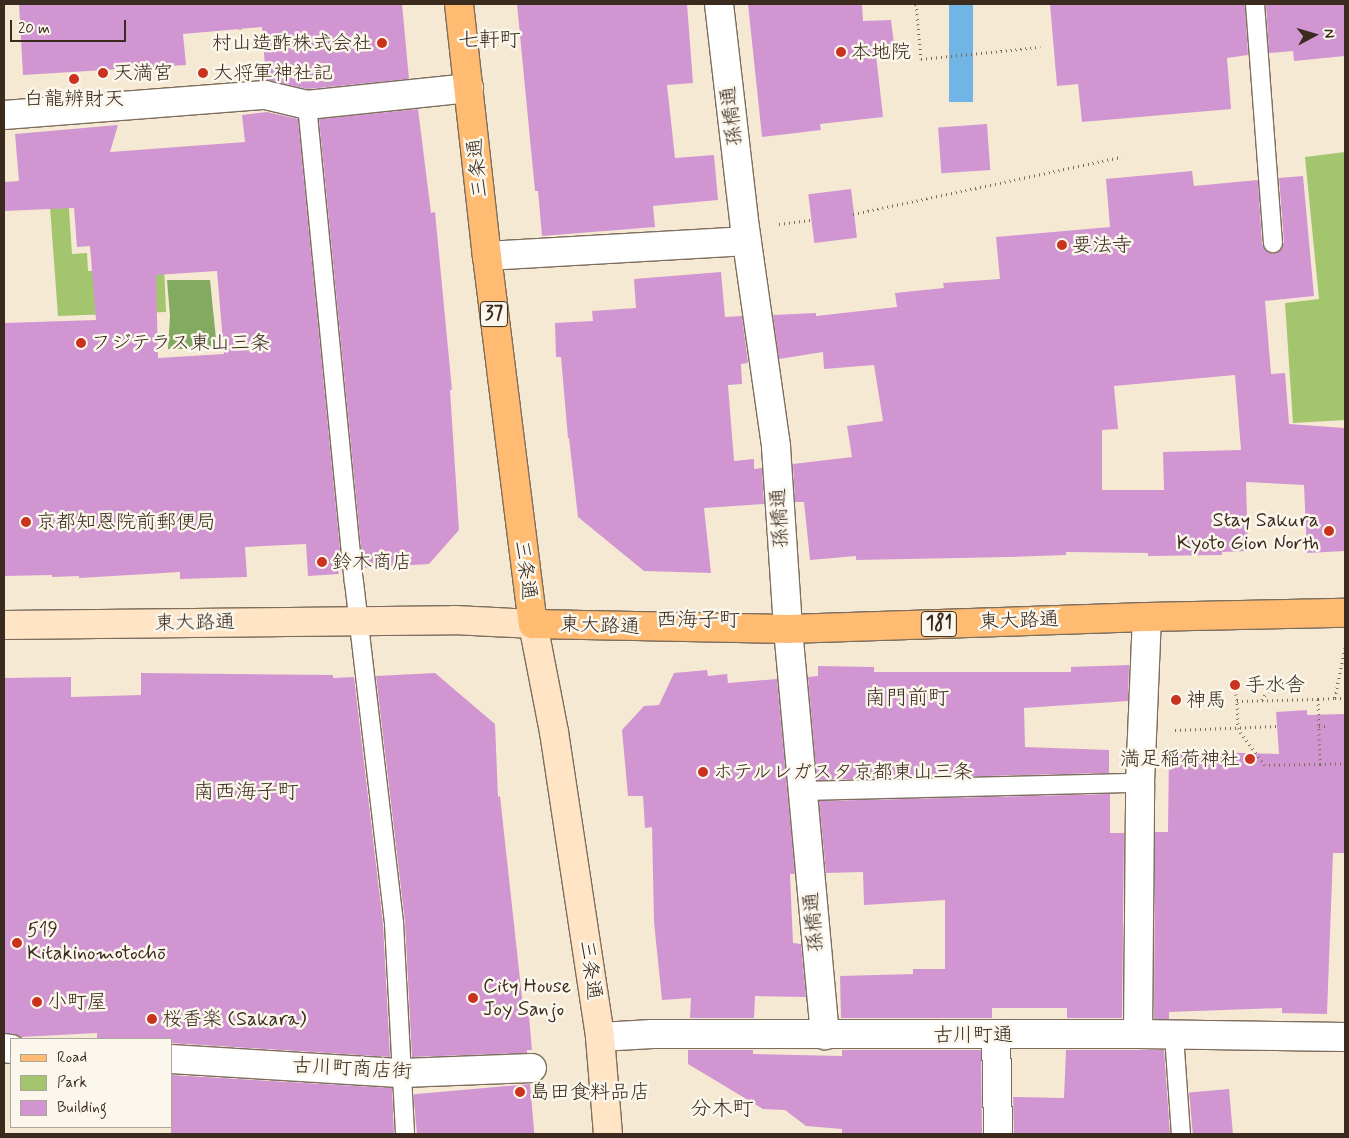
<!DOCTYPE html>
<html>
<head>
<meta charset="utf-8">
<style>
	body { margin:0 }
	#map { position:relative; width:1349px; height:1138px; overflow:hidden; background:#f6e9d3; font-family:Mynerve,"Klee One",sans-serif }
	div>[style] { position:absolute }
	.green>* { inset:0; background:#a3c56e }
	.forest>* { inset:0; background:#82aa61 }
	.water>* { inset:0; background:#71b4e6; transform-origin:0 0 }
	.building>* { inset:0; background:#d196d2; transform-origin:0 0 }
	.path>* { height:3px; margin-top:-1.5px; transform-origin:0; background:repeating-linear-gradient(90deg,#7c6d5d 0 1px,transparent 0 5px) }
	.roads { filter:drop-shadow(1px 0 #7c6d5d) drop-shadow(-1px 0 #7c6d5d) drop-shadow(0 1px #7c6d5d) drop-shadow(0 -1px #7c6d5d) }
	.lane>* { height:18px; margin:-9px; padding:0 9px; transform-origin:9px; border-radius:9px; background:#fff }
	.street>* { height:28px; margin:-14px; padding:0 14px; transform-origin:14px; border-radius:14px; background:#fff }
	.secondary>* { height:28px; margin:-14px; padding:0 14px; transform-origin:14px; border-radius:14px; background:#ffe4c6 }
	.primary>* { height:28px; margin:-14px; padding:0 14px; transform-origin:14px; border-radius:14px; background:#febb71 }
	.dots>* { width:14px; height:14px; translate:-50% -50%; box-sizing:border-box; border:2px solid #fbf7ec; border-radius:50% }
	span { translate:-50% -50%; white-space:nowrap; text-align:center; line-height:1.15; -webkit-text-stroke:5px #fbf7ec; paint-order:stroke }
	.shield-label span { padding:1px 4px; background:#fbf7ec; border:1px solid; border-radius:4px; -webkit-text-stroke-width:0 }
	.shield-label { font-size:19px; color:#3b2a1e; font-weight:700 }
	.poi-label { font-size:20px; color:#3b2a1e }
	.right { translate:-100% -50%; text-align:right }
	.left { translate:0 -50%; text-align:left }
	.street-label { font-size:20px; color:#3b2a1e }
	.neighbourhood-label { font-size:21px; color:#3b2a1e }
	.frame { position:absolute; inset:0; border:5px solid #3b2a1e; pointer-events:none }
	.legend { position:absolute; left:10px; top:1038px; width:162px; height:90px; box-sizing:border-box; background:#fbf7ec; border:1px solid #aea59a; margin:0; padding:6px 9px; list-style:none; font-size:15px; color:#3b2a1e }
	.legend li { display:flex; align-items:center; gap:10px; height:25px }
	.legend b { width:25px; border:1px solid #aea59a }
	.north { position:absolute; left:1289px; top:10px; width:50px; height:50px; -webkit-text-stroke:4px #fbf7ec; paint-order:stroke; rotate:84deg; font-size:14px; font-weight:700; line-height:20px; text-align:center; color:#3b2a1e }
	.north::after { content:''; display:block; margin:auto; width:18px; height:22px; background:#3b2a1e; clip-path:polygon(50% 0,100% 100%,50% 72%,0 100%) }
	.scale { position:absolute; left:10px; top:20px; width:116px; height:22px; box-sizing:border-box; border:2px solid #3b2a1e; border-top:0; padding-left:6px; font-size:15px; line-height:18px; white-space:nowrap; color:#3b2a1e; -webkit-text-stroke:4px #fbf7ec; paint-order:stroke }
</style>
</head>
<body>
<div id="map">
	<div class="green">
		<div style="clip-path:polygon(64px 136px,72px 254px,87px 253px,88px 271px,164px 265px,166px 312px,58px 316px,45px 138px)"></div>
		<div style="clip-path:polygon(1345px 152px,1345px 420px,1293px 423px,1285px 303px,1319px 299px,1305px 157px)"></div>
	</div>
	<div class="forest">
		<div style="clip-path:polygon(167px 280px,210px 280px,217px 349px,168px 349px,170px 316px)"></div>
	</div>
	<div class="water">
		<div style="left:949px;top:4px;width:24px;height:98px"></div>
	</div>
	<div class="building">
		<div style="clip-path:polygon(19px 4px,402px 4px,409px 79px,308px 89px,266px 80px,262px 27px,183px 34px,186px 65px,23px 75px)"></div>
		<div style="clip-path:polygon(517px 4px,687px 4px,693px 83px,667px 85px,675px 158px,714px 155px,718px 200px,653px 206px,655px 227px,542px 236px,538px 191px,535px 191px)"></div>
		<div style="clip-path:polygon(748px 4px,862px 4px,863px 21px,891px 20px,895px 53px,876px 55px,883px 117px,820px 124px,821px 130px,762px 137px)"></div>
		<div style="clip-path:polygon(1050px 4px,1245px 4px,1248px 55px,1227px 58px,1231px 109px,1082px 122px,1078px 84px,1057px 86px)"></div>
		<div style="clip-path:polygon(1266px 4px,1345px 4px,1345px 56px,1294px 61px,1293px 51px,1269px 53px)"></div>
		<div style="clip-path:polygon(418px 109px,431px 213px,435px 212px,452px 390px,450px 390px,459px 530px,429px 564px,363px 568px,319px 119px)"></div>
		<div style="clip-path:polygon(evenodd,267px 112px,298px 119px,342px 570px,338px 570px,339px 574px,308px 576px,306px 544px,245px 547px,247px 577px,180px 579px,180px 572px,79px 578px,79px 576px,52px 577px,52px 575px,4px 576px,4px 323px,96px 320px,90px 246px,77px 247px,74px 208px,4px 211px,4px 182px,19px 181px,15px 134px,118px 125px,110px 152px,245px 142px,242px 115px,267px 112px,217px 271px,224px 354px,158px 358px,156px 275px,217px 271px)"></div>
		<div style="left:987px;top:124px;width:46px;height:49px;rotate:86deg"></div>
		<div style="clip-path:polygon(evenodd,1192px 171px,1194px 186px,1258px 180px,1262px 244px,1268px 252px,1273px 254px,1279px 251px,1284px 242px,1279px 178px,1303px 176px,1314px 296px,1265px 301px,1271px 374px,1285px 373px,1289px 424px,1345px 428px,1345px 551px,1307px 553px,1304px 485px,1246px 482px,1248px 551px,1222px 552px,1222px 555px,1148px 556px,1148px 553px,1066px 552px,1066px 555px,1009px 557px,856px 560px,856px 556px,810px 560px,804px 502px,795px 502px,793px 464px,852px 457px,847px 426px,883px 421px,874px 365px,824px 369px,823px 352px,779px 359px,773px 315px,816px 313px,816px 316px,897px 307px,895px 293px,944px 288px,943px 283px,1000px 279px,996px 237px,1110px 227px,1106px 179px,1192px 171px,1235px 375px,1241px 450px,1163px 452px,1164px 490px,1102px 490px,1102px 430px,1118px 429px,1114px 386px,1235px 375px)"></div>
		<div style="left:851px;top:189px;width:49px;height:43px;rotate:83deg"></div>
		<div style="clip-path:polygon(721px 272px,725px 317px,742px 316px,748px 363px,741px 364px,742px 384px,728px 385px,734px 461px,754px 459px,754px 469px,762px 468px,764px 504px,704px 508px,711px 573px,644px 571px,578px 517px,569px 438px,568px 438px,561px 357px,556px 357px,555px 323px,593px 321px,592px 311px,636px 308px,634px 279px)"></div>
		<div style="clip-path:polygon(1129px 665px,1128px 701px,1024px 708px,1025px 747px,1109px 750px,1109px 773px,817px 780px,808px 677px,818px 676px,818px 666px,874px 667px,874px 672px,1071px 672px,1071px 667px)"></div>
		<div style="clip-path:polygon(707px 670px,708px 676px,727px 674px,728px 683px,777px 679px,795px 874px,790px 874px,793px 943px,801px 944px,806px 997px,755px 996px,754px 1018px,690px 1018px,691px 998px,662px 1000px,654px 922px,652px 827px,645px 828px,643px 796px,628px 796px,622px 730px,644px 706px,659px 705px,674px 673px)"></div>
		<div style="clip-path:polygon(141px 673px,333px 675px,333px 678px,354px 677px,383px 924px,390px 1057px,171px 1043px,171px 1039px,97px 1039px,97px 1033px,21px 1037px,4px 1033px,4px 678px,71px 677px,71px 697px,141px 695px)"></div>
		<div style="clip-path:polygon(435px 673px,495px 724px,498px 797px,500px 796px,524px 1016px,529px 1016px,532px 1050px,527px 1050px,527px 1053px,412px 1057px,405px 922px,376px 676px)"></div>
		<div style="clip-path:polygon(1307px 710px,1307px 715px,1345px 714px,1345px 853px,1333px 853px,1327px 1014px,1282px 1013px,1282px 1008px,1169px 1012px,1169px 1019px,1154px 1019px,1155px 832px,1168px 832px,1169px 751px,1279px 754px,1276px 712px)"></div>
		<div style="clip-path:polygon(1110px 794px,1110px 833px,1124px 833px,1122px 1018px,1067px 1018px,1067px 1008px,992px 1008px,992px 1018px,841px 1018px,840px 976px,913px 974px,913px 969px,945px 969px,945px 900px,864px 905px,863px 872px,826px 873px,819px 801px)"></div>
		<div style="clip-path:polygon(688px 1050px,753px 1050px,753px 1054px,842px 1056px,842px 1050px,981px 1050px,982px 1134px,842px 1134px,842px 1129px,806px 1126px,785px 1110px,763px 1109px,688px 1064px)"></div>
		<div style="clip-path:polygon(1066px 1050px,1164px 1050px,1170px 1134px,1014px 1134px,1013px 1097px,1064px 1098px)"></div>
		<div style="clip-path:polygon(171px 1075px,392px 1088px,394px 1134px,171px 1134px)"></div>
		<div style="left:530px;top:1084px;width:50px;height:117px;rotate:85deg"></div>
		<div style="left:1229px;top:1089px;width:45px;height:40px;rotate:85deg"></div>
	</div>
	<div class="path">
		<div style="left:916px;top:4px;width:55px;rotate:84.8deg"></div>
		<div style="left:921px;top:59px;width:120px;rotate:-5.8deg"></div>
		<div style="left:240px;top:34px;width:5px;rotate:-90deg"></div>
		<div style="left:853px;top:214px;width:275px;rotate:-12deg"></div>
		<div style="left:779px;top:224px;width:32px;rotate:-7deg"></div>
		<div style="left:1236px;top:694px;width:7px;rotate:82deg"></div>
		<div style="left:1335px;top:698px;width:10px"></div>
		<div style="left:1318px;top:699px;width:65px;rotate:88.2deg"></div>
		<div style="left:1320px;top:764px;width:55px;rotate:179deg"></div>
		<div style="left:1265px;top:765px;width:45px;rotate:-126.9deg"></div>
		<div style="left:1238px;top:729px;width:28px;rotate:-92deg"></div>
		<div style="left:1237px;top:701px;width:81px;rotate:-1.4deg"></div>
		<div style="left:1318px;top:699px;width:17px;rotate:-3deg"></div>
		<div style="left:1335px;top:698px;width:52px;rotate:-78.9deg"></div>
		<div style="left:1262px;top:700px;width:20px;rotate:-60deg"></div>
		<div style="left:1272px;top:683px;width:34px;rotate:-2deg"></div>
		<div style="left:1319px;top:726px;width:8px"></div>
		<div style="left:1175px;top:730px;width:102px;rotate:-2.2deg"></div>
		<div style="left:1320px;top:764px;width:25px;rotate:-2deg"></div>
	</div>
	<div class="roads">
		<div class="lane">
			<div style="left:1255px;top:4px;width:240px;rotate:85.7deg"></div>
			<div style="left:307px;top:105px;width:479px;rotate:84.4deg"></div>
			<div style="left:354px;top:582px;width:343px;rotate:83.3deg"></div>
			<div style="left:394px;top:923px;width:211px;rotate:87deg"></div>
			<div style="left:802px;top:791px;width:338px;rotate:-1.4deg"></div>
			<div style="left:1174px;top:1035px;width:99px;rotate:86deg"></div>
		</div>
		<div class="street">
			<div style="left:719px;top:4px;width:226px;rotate:83.4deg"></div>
			<div style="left:745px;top:228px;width:221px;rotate:81.9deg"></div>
			<div style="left:776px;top:447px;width:182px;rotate:86.2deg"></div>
			<div style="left:788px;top:629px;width:408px;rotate:84.8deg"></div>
			<div style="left:4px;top:115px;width:262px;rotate:-4.4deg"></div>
			<div style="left:265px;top:95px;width:43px;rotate:13.4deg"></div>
			<div style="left:307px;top:105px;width:163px;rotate:-6deg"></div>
			<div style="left:487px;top:256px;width:260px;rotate:-3.3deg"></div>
			<div style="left:1138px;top:1034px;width:251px;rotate:-89.5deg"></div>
			<div style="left:1140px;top:783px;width:166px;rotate:-87.6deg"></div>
			<div style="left:996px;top:1035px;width:99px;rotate:88.8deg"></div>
			<div style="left:600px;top:1037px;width:52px;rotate:-3.3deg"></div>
			<div style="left:652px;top:1034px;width:486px"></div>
			<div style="left:1138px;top:1034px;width:207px;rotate:0.8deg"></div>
			<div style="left:4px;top:1048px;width:7px;rotate:8deg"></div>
			<div style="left:171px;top:1059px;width:232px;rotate:3.5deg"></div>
			<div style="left:403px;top:1073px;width:129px;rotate:-2.2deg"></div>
		</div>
		<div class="secondary">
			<div style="left:4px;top:625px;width:450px;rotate:-0.6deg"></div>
			<div style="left:454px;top:620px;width:79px;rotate:2.9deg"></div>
			<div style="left:533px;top:624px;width:110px;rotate:79deg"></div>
			<div style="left:554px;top:732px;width:308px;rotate:81.4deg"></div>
			<div style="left:600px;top:1037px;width:97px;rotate:85.3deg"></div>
		</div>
		<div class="primary">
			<div style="left:459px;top:4px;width:254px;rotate:83.7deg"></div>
			<div style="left:487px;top:256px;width:371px;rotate:82.9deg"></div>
			<div style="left:533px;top:624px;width:255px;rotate:1.1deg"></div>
			<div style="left:788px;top:629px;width:359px;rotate:-1.9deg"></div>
			<div style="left:1147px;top:617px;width:198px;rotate:-1.2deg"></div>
		</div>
	</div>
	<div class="dots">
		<div style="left:382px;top:43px;background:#c8321e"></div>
		<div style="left:841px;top:52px;background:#c8321e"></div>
		<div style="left:103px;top:73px;background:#c8321e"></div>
		<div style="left:203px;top:73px;background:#c8321e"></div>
		<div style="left:74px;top:79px;background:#c8321e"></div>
		<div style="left:1062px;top:245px;background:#c8321e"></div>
		<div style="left:81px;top:343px;background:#c8321e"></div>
		<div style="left:26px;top:522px;background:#c8321e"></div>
		<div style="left:1329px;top:531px;background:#c8321e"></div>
		<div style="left:322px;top:562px;background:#c8321e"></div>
		<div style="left:1235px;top:685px;background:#c8321e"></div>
		<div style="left:1176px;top:700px;background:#c8321e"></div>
		<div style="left:1250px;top:759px;background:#c8321e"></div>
		<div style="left:703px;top:772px;background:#c8321e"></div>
		<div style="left:17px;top:943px;background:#c8321e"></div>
		<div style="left:473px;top:998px;background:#c8321e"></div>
		<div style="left:37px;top:1002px;background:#c8321e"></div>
		<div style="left:152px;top:1019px;background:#c8321e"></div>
		<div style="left:520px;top:1092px;background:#c8321e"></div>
	</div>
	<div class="shield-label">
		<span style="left:494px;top:314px">37</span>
		<span style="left:939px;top:624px">181</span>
	</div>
	<div class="poi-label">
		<span class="right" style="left:372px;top:43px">村山造酢株式会社</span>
		<span class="left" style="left:851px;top:52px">本地院</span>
		<span class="left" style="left:113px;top:73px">天満宮</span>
		<span class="left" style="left:213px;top:73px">大将軍神社記</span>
		<span style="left:74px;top:99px">白龍辨財天</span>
		<span class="left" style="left:1072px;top:245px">要法寺</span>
		<span class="left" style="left:91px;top:343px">フジテラス東山三条</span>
		<span class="right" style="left:1319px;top:532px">Stay Sakura<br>Kyoto Gion North</span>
		<span class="left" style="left:36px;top:522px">京都知恩院前郵便局</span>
		<span class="left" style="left:332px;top:562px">鈴木商店</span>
		<span class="left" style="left:1245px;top:685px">手水舎</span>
		<span class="left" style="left:1186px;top:700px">神馬</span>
		<span class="right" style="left:1240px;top:759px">満足稲荷神社</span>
		<span class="left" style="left:713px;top:772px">ホテルレガスタ京都東山三条</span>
		<span class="left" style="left:27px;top:942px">519<br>Kitakinomotochō</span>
		<span class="left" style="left:483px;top:998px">City House<br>Joy Sanjo</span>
		<span class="left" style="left:47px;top:1002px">小町屋</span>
		<span class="left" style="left:162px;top:1019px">桜香楽 (Sakara)</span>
		<span class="left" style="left:530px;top:1092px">島田食料品店</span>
	</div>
	<div class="street-label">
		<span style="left:732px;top:116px;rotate:-97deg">孫橋通</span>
		<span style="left:478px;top:168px;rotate:-96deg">三条通</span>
		<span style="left:780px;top:518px;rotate:-93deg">孫橋通</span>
		<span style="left:525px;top:570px;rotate:82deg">三条通</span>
		<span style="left:1019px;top:621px;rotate:-2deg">東大路通</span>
		<span style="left:195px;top:623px;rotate:-1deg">東大路通</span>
		<span style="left:600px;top:626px;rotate:2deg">東大路通</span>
		<span style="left:814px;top:922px;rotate:-95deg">孫橋通</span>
		<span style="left:590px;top:970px;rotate:82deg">三条通</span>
		<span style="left:973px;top:1035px">古川町通</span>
		<span style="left:352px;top:1069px;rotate:3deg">古川町商店街</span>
	</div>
	<div class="neighbourhood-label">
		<span style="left:489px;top:40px">七軒町</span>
		<span style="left:698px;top:620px">西海子町</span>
		<span style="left:907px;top:698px">南門前町</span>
		<span style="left:246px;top:792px">南西海子町</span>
		<span style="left:722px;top:1109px">分木町</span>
	</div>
	<div class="frame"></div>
	<ul class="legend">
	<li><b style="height:6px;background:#febb71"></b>Road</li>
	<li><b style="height:14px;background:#a3c56e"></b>Park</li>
	<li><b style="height:14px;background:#d196d2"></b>Building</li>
	</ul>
	<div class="north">N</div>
	<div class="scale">20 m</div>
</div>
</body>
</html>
